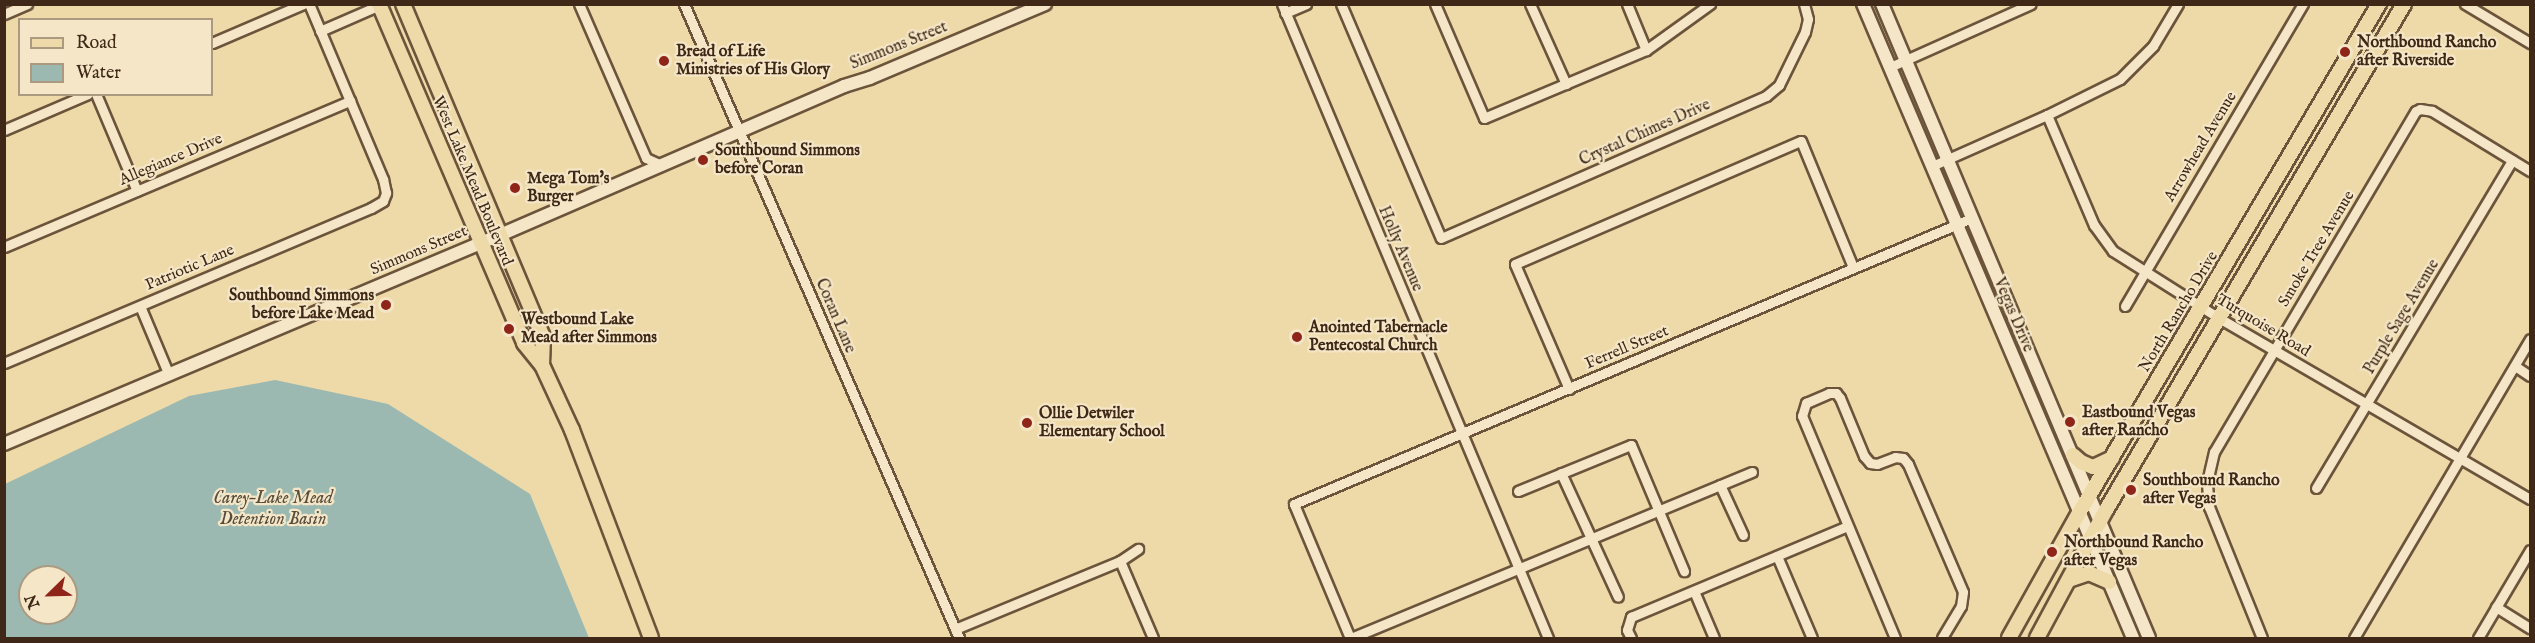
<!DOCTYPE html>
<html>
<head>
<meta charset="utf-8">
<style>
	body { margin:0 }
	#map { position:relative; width:2535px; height:643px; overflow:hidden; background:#eed9a8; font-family:"IM FELL English",serif }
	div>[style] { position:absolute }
	.water>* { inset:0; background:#9bb9b0 }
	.roads { filter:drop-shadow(2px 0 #6b543b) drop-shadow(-2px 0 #6b543b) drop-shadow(0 2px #6b543b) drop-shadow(0 -2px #6b543b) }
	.minor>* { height:9px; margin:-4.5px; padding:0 4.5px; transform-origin:4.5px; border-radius:4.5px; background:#f4e6c6 }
	.secondary>* { height:12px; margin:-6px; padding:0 6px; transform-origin:6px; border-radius:6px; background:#f4e6c6 }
	.primary>* { height:14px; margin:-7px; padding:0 7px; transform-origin:7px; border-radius:7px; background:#eed9a8 }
	.dots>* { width:16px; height:16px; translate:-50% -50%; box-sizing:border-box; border:3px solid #f4e6c6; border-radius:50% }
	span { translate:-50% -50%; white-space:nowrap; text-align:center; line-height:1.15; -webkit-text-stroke:4.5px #f4e6c6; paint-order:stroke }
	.poi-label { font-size:16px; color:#3f2817; font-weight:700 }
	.left { translate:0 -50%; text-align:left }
	.right { translate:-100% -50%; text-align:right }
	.street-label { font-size:16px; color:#3f2817 }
	.water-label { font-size:18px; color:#564c3d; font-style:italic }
	.frame { position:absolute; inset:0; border:6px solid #3f2817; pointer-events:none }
	.legend { position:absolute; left:18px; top:18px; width:195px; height:78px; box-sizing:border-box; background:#f4e6c6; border:2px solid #ac9a80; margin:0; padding:8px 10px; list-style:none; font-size:18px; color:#3f2817 }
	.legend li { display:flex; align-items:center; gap:12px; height:30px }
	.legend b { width:30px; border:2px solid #ac9a80 }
	.north { position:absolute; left:18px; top:565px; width:60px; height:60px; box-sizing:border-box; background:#f4e6c6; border:2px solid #ac9a80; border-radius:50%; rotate:247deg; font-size:16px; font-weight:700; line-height:24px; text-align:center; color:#3f2817 }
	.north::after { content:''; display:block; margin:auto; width:21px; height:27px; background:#8f2418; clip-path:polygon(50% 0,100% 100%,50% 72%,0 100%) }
</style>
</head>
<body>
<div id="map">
	<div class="water">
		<div style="clip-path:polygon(evenodd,275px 380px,388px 404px,530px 494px,589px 638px,5px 638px,5px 484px,189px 396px,275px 380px,30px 577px,66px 577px,66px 613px,30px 613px,30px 577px)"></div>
	</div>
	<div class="roads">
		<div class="minor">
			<div style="left:579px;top:4px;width:168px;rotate:66.5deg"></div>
			<div style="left:646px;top:158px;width:17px;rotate:25deg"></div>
			<div style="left:684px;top:4px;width:691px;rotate:66.55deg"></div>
			<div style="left:1282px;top:4px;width:688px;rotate:67.24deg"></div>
			<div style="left:1341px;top:4px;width:254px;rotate:66.9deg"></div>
			<div style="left:1441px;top:238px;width:355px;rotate:-23.6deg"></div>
			<div style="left:1766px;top:96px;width:17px;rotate:-40deg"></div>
			<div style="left:1779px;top:85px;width:59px;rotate:-63.9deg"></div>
			<div style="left:1805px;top:32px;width:13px;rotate:-77deg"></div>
			<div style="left:1808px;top:19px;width:16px;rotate:-105deg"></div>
			<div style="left:1435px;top:4px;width:124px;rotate:66.7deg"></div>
			<div style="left:1484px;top:118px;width:176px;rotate:-22.8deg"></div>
			<div style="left:1646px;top:50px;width:79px;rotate:-35.7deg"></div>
			<div style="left:1530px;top:4px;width:88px;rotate:65.8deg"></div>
			<div style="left:1627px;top:4px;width:50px;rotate:67.6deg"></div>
			<div style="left:2465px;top:4px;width:76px;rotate:31deg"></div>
			<div style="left:1285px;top:13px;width:23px;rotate:-23deg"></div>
			<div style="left:4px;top:14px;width:25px;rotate:-23deg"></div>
			<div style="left:320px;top:31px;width:68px;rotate:-23.5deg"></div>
			<div style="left:212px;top:43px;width:99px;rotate:-23.2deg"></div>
			<div style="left:1890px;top:67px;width:154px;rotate:-24.1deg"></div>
			<div style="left:96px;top:94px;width:105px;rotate:67.1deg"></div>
			<div style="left:2047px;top:115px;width:120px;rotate:66.9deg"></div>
			<div style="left:2094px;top:225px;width:32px;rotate:54deg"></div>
			<div style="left:2113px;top:251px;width:125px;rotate:32.3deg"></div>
			<div style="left:2219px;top:318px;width:360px;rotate:30.2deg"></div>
			<div style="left:4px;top:130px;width:91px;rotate:-23.2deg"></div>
			<div style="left:1932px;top:166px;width:126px;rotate:-23.9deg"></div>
			<div style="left:2047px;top:115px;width:81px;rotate:-26.3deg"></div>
			<div style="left:2120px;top:79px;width:47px;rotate:-45deg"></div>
			<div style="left:2153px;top:46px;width:49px;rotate:-59.2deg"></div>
			<div style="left:4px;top:247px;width:376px;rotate:-22.9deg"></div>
			<div style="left:140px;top:306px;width:75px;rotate:67.2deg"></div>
			<div style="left:2125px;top:306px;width:351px;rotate:-59.5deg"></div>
			<div style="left:4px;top:363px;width:398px;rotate:-22.9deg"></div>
			<div style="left:371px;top:208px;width:14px;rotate:-30deg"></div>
			<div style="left:383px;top:201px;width:9px;rotate:-69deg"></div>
			<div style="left:386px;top:193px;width:14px;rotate:-102deg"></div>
			<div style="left:383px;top:179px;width:190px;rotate:-112.9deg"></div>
			<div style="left:2515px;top:366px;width:18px;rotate:34deg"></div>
			<div style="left:1569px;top:389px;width:136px;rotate:-113.4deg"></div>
			<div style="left:1515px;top:264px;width:311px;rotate:-23.3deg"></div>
			<div style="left:1801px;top:141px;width:136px;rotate:67.6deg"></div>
			<div style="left:1561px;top:473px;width:136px;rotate:65.3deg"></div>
			<div style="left:1720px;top:485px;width:55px;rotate:65.3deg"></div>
			<div style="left:2316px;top:488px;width:382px;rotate:-59.1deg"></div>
			<div style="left:1518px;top:491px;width:122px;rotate:-22.2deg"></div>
			<div style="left:1631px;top:445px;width:137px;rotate:67.2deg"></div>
			<div style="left:1777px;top:556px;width:89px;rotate:66.9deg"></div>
			<div style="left:1120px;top:561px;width:84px;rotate:66.8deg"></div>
			<div style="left:1694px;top:591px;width:51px;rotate:66.9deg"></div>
			<div style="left:2496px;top:607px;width:40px;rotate:32deg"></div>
			<div style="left:955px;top:629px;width:178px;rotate:-22.4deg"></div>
			<div style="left:1120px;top:561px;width:22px;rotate:-34deg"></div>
			<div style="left:1350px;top:638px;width:145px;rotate:-112.7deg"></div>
			<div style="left:1294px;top:504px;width:736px;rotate:-22.87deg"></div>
			<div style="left:1351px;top:638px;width:434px;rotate:-22.5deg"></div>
			<div style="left:1631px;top:638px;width:9px;rotate:-117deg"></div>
			<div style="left:1627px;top:630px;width:14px;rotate:-73deg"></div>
			<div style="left:1631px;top:617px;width:234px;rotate:-22.8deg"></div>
			<div style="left:1895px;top:638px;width:241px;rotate:-112.7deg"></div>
			<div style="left:1802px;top:416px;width:14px;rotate:-73deg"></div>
			<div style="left:1806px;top:403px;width:25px;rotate:-23deg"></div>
			<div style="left:1829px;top:393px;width:7px"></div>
			<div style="left:1836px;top:393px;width:6px;rotate:51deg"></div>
			<div style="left:1840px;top:398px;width:63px;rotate:67.5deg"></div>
			<div style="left:1864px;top:456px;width:9px;rotate:49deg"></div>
			<div style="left:1870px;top:463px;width:7px;rotate:8deg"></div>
			<div style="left:1877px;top:464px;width:19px;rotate:-21deg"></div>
			<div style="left:1895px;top:457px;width:8px;rotate:7deg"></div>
			<div style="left:1903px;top:458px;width:8px;rotate:50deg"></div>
			<div style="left:1908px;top:464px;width:139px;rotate:66.7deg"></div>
			<div style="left:1963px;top:592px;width:14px;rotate:98deg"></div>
			<div style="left:1961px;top:606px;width:37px;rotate:121deg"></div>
			<div style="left:2262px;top:638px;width:141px;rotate:-112deg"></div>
			<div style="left:2209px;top:507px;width:25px;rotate:-95deg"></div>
			<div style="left:2207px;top:482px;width:31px;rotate:-77deg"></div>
			<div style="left:2214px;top:452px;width:396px;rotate:-59.4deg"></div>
			<div style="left:2416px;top:111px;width:4px;rotate:-27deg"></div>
			<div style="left:2420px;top:109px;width:12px;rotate:9deg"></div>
			<div style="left:2432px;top:111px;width:115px;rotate:31.5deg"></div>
			<div style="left:2354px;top:638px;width:347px;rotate:-59.5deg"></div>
			<div style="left:2478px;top:638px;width:102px;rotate:-59.4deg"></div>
		</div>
		<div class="secondary">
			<div style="left:1863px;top:4px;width:689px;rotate:66.93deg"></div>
			<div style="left:1882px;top:4px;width:688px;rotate:67.16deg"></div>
			<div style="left:4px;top:444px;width:538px;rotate:-22.85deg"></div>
			<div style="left:500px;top:235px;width:375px;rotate:-23.4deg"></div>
			<div style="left:844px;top:86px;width:27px;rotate:-17deg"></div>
			<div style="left:870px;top:78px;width:190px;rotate:-22.9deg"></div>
		</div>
		<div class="primary">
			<div style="left:379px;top:4px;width:369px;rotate:66.8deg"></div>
			<div style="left:524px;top:343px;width:28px;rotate:51deg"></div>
			<div style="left:542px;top:365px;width:72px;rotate:65.2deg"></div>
			<div style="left:572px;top:430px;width:222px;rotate:69.2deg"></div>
			<div style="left:403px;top:4px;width:361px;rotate:67.2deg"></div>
			<div style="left:543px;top:337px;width:28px;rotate:92deg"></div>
			<div style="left:2073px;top:455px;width:11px;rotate:41deg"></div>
			<div style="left:2081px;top:462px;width:13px;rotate:23deg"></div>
			<div style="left:2093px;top:467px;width:21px;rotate:-25deg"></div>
			<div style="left:2069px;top:580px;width:21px;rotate:-19deg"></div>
			<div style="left:2089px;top:573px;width:22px;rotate:24deg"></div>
			<div style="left:2009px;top:638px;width:143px;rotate:-60.8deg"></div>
			<div style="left:2079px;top:513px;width:591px;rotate:-59.49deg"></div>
			<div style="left:2037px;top:638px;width:145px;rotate:-61.7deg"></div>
			<div style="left:2106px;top:510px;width:587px;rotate:-59.5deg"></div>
		</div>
	</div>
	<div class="dots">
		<div style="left:2345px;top:52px;background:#8f2418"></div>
		<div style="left:664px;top:61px;background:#8f2418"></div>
		<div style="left:703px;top:160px;background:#8f2418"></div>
		<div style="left:515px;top:188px;background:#8f2418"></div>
		<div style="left:386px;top:305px;background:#8f2418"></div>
		<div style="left:509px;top:329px;background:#8f2418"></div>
		<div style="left:1297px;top:337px;background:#8f2418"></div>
		<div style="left:2070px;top:422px;background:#8f2418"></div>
		<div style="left:1027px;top:423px;background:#8f2418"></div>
		<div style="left:2131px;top:490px;background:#8f2418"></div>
		<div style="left:2052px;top:552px;background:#8f2418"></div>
	</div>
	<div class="poi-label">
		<span class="left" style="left:2357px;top:52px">Northbound Rancho<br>after Riverside</span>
		<span class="left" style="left:676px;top:61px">Bread of Life<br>Ministries of His Glory</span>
		<span class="left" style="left:715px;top:160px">Southbound Simmons<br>before Coran</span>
		<span class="left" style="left:527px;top:188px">Mega Tom's<br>Burger</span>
		<span class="right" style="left:374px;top:305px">Southbound Simmons<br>before Lake Mead</span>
		<span class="left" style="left:521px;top:329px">Westbound Lake<br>Mead after Simmons</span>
		<span class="left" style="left:1309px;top:337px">Anointed Tabernacle<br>Pentecostal Church</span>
		<span class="left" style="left:2082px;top:422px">Eastbound Vegas<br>after Rancho</span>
		<span class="left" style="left:1039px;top:423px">Ollie Detwiler<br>Elementary School</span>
		<span class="left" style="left:2143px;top:490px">Southbound Rancho<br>after Vegas</span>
		<span class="left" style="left:2064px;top:552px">Northbound Rancho<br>after Vegas</span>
	</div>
	<div class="street-label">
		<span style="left:899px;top:46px;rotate:-22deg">Simmons Street</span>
		<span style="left:1645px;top:133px;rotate:-24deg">Crystal Chimes Drive</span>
		<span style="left:2201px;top:147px;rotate:-59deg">Arrowhead Avenue</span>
		<span style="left:171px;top:160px;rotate:-23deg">Allegiance Drive</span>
		<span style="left:472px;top:181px;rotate:67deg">West Lake Mead Boulevard</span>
		<span style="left:1400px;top:249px;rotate:67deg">Holly Avenue</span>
		<span style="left:2317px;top:249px;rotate:-59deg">Smoke Tree Avenue</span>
		<span style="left:419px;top:251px;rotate:-23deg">Simmons Street</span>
		<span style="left:190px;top:268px;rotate:-23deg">Patriotic Lane</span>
		<span style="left:2179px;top:312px;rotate:-59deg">North Rancho Drive</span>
		<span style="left:2013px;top:315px;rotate:67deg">Vegas Drive</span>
		<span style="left:835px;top:316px;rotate:67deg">Coran Lane</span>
		<span style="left:2402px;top:317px;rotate:-59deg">Purple Sage Avenue</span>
		<span style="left:2263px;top:326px;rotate:31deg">Turquoise Road</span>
		<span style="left:1627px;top:348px;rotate:-23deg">Ferrell Street</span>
	</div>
	<div class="water-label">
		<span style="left:273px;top:510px">Carey–Lake Mead<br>Detention Basin</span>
	</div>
	<div class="frame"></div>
	<ul class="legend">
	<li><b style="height:8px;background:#eed9a8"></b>Road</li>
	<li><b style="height:16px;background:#9bb9b0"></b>Water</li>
	</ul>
	<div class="north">N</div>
</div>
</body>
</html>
